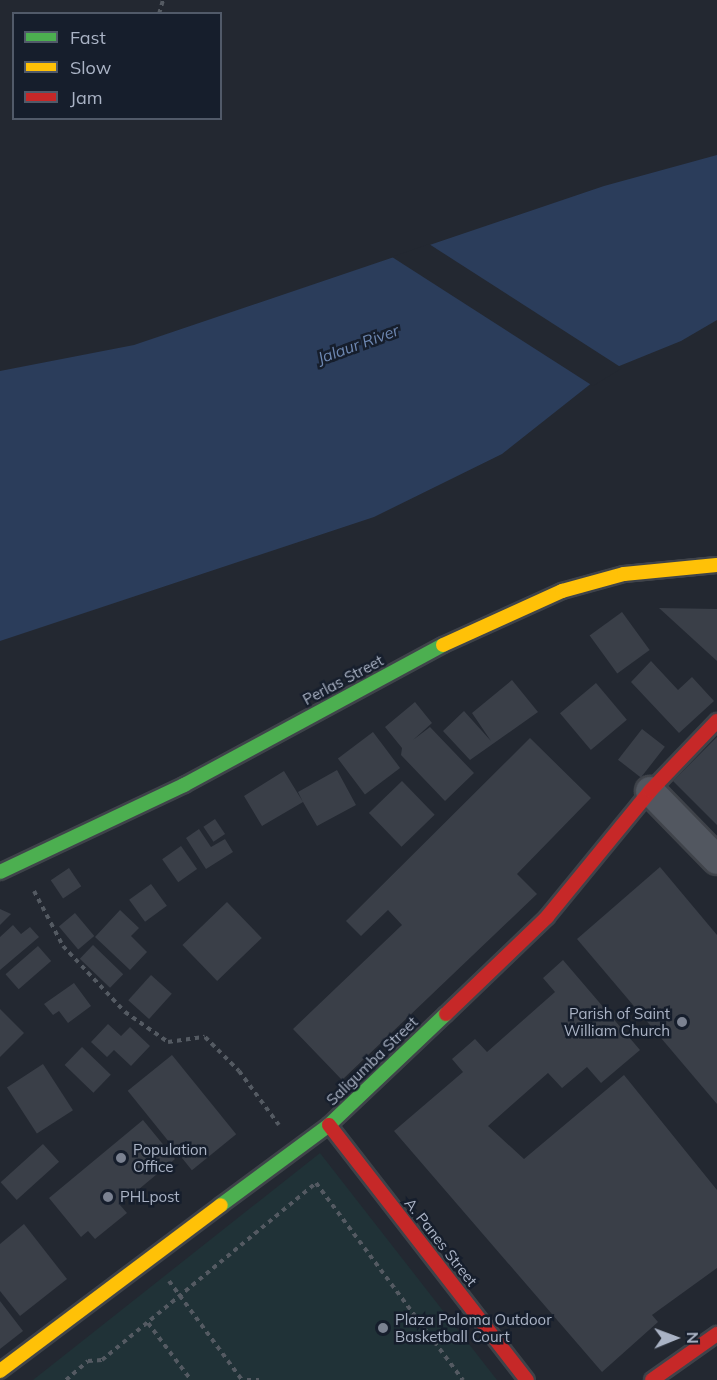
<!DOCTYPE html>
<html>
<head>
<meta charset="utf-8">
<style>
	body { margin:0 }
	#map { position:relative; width:717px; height:1380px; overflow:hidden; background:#232831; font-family:Mulish,sans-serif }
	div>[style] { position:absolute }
	.green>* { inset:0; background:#203237 }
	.water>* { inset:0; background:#2b3d5b }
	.pier>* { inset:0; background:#232831 }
	.building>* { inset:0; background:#3a3f48; transform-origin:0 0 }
	.path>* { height:4px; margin-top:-2px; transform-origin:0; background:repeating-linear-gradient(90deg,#545a62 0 4.5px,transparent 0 9px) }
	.roads { filter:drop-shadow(2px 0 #3f434a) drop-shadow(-2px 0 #3f434a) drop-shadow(0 2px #3f434a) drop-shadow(0 -2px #3f434a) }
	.street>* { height:28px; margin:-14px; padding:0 14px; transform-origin:14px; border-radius:14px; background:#525760 }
	.fast>* { height:14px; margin:-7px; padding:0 7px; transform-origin:7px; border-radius:7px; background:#4caf50 }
	.slow>* { height:14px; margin:-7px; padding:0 7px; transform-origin:7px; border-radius:7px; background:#ffc107 }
	.jam>* { height:14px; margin:-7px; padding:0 7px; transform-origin:7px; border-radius:7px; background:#c62828 }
	.dots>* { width:16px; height:16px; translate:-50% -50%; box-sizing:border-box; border:3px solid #161e2c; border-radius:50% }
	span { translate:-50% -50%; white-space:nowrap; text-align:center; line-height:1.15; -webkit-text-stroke:5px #161e2c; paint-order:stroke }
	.street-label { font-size:15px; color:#aab3c5 }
	.poi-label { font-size:15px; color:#aab3c5 }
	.right { translate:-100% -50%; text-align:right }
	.left { translate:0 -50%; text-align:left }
	.water-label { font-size:16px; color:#6e88b2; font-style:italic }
	.legend { position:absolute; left:12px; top:12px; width:210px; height:108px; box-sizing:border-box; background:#161e2c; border:2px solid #515a69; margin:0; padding:8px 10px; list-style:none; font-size:18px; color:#aab3c5 }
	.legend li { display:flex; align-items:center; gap:12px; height:30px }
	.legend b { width:30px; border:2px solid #515a69 }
	.north { position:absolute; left:645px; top:1308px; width:60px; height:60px; -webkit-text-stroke:4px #161e2c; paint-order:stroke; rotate:89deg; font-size:16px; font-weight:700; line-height:24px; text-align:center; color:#aab3c5 }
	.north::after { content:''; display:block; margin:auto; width:21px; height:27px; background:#aab3c5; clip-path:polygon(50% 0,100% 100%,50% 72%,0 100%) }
</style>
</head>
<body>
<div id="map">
	<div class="green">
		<div style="clip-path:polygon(320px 1153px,497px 1380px,33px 1380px)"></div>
	</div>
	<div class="water">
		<div style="clip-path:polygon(717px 155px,717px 320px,681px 341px,607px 371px,502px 454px,374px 517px,0 641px,0 371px,134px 345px,604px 186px)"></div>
	</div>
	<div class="pier">
		<div style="clip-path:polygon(429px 244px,622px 368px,593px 386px,392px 257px)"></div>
	</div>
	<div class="building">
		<div style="clip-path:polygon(659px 608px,717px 609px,717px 661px)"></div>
		<div style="left:622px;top:612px;width:47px;height:40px;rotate:54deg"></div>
		<div style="clip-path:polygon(651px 661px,678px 690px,692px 677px,714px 701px,679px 733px,631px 682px)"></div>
		<div style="clip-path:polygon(512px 680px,538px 712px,470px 760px,443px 731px,464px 711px,491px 741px,472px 713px)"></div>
		<div style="left:596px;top:683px;width:48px;height:47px;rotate:50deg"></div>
		<div style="clip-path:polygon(415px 702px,432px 723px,413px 740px,430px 727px,474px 773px,445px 801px,401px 755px,402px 748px,385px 727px)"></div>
		<div style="left:642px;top:729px;width:29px;height:39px;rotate:38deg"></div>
		<div style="left:373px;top:732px;width:45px;height:44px;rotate:53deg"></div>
		<div style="clip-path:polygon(717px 737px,717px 825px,673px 781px)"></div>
		<div style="clip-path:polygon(530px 738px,591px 798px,517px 874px,537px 894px,342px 1080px,293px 1029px,402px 925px,388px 910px,361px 936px,346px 921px)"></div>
		<div style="clip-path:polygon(337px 770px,356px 805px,317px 826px,303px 802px,262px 826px,244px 796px,284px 771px,303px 802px,298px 792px)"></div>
		<div style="left:402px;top:781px;width:47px;height:46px;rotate:46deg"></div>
		<div style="left:215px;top:819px;width:18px;height:14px;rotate:56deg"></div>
		<div style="clip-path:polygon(199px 829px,211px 847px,225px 839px,233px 852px,206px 869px,186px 838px)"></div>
		<div style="left:181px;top:846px;width:28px;height:23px;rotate:55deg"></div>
		<div style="clip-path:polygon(660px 867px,717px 935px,717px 1104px,577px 939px)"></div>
		<div style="left:69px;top:868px;width:22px;height:22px;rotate:56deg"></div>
		<div style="left:151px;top:884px;width:27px;height:27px;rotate:54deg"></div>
		<div style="left:227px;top:902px;width:50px;height:62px;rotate:46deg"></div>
		<div style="clip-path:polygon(0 909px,11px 914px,0 925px)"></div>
		<div style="clip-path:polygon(120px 910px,139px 928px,131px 936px,147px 952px,130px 970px,95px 937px)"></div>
		<div style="left:75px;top:913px;width:30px;height:21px;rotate:50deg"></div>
		<div style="clip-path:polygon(13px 925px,21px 934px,30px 927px,39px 937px,0 970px,0 937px)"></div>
		<div style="left:93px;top:945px;width:42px;height:19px;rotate:44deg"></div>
		<div style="left:38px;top:946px;width:20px;height:43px;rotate:49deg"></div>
		<div style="clip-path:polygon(563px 960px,640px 1050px,601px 1083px,587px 1067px,562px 1088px,548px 1073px,488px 1126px,524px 1159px,624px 1075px,717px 1190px,717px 1268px,652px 1315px,658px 1322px,602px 1372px,394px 1131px,463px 1072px,452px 1059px,475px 1039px,487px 1052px,555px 992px,543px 978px)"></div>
		<div style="left:151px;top:975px;width:28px;height:34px;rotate:42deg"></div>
		<div style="clip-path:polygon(74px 983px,91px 1006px,68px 1023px,59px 1011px,53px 1015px,44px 1004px)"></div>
		<div style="clip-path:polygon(0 1009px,24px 1033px,0 1057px)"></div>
		<div style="clip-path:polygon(108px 1024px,121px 1036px,130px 1027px,150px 1046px,131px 1066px,114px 1050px,107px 1057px,91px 1042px)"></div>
		<div style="left:82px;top:1047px;width:40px;height:25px;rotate:44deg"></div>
		<div style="left:172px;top:1055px;width:102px;height:57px;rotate:51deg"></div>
		<div style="left:43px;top:1064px;width:55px;height:43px;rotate:57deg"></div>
		<div style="clip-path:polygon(143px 1120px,175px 1159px,120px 1205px,127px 1213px,95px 1239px,88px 1231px,81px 1237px,49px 1198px)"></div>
		<div style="left:43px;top:1144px;width:24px;height:57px;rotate:48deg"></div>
		<div style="clip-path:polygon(24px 1224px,67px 1279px,20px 1316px,0 1291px,0 1244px)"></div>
		<div style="clip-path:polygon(0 1301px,23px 1331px,0 1349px)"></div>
	</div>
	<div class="path">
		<div style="left:159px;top:14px;width:15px;rotate:-74deg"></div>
		<div style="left:34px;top:891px;width:62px;rotate:62.2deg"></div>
		<div style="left:63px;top:946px;width:91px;rotate:46.8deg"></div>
		<div style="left:125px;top:1012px;width:52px;rotate:34.9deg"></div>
		<div style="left:168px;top:1042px;width:37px;rotate:-8deg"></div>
		<div style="left:205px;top:1037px;width:48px;rotate:45deg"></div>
		<div style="left:239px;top:1071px;width:67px;rotate:53.5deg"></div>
		<div style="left:169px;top:1281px;width:123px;rotate:53.6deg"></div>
		<div style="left:148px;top:1323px;width:71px;rotate:53deg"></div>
		<div style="left:66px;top:1380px;width:29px;rotate:-41deg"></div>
		<div style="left:88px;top:1361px;width:14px;rotate:-4deg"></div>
		<div style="left:102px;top:1360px;width:278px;rotate:-39.6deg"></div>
		<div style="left:316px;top:1183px;width:246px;rotate:53.3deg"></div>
		<div style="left:247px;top:1380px;width:12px"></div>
	</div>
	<div class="roads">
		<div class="street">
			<div style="left:650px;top:791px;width:96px;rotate:45.8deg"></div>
		</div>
		<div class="fast">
			<div style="left:0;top:872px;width:204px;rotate:-25.3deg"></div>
			<div style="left:184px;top:785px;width:294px;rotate:-28.4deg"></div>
			<div style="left:221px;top:1205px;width:134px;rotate:-36.5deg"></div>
			<div style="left:329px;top:1125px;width:161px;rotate:-43.5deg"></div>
		</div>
		<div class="slow">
			<div style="left:443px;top:645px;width:131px;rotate:-24.4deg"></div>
			<div style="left:562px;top:591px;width:64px;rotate:-15.3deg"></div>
			<div style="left:624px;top:574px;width:93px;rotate:-5.5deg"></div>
			<div style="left:0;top:1371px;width:276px;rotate:-36.9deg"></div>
		</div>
		<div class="jam">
			<div style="left:446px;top:1014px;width:140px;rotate:-43.8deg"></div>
			<div style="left:547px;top:917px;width:163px;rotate:-50.7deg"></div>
			<div style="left:650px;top:791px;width:97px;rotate:-46.3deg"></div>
			<div style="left:329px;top:1125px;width:323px;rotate:52.2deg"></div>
			<div style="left:652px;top:1380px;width:80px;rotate:-35.3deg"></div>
		</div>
	</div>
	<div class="dots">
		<div style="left:682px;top:1022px;background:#7b8291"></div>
		<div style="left:121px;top:1158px;background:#7b8291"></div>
		<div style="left:108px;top:1197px;background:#7b8291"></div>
		<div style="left:383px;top:1328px;background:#7b8291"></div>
	</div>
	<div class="street-label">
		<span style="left:343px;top:680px;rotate:-28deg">Perlas Street</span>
		<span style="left:372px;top:1061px;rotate:-44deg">Saligumba Street</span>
		<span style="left:441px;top:1242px;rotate:52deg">A. Panes Street</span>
	</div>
	<div class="poi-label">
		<span class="right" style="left:670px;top:1022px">Parish of Saint<br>William Church</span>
		<span class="left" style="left:133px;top:1158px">Population<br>Office</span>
		<span class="left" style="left:120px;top:1197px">PHLpost</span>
		<span class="left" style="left:395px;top:1328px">Plaza Paloma Outdoor<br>Basketball Court</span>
	</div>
	<div class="water-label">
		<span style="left:358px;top:344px;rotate:-20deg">Jalaur River</span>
	</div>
	<ul class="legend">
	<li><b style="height:8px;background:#4caf50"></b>Fast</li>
	<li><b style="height:8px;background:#ffc107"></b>Slow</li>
	<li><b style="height:8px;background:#c62828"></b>Jam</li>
	</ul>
	<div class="north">N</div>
</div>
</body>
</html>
